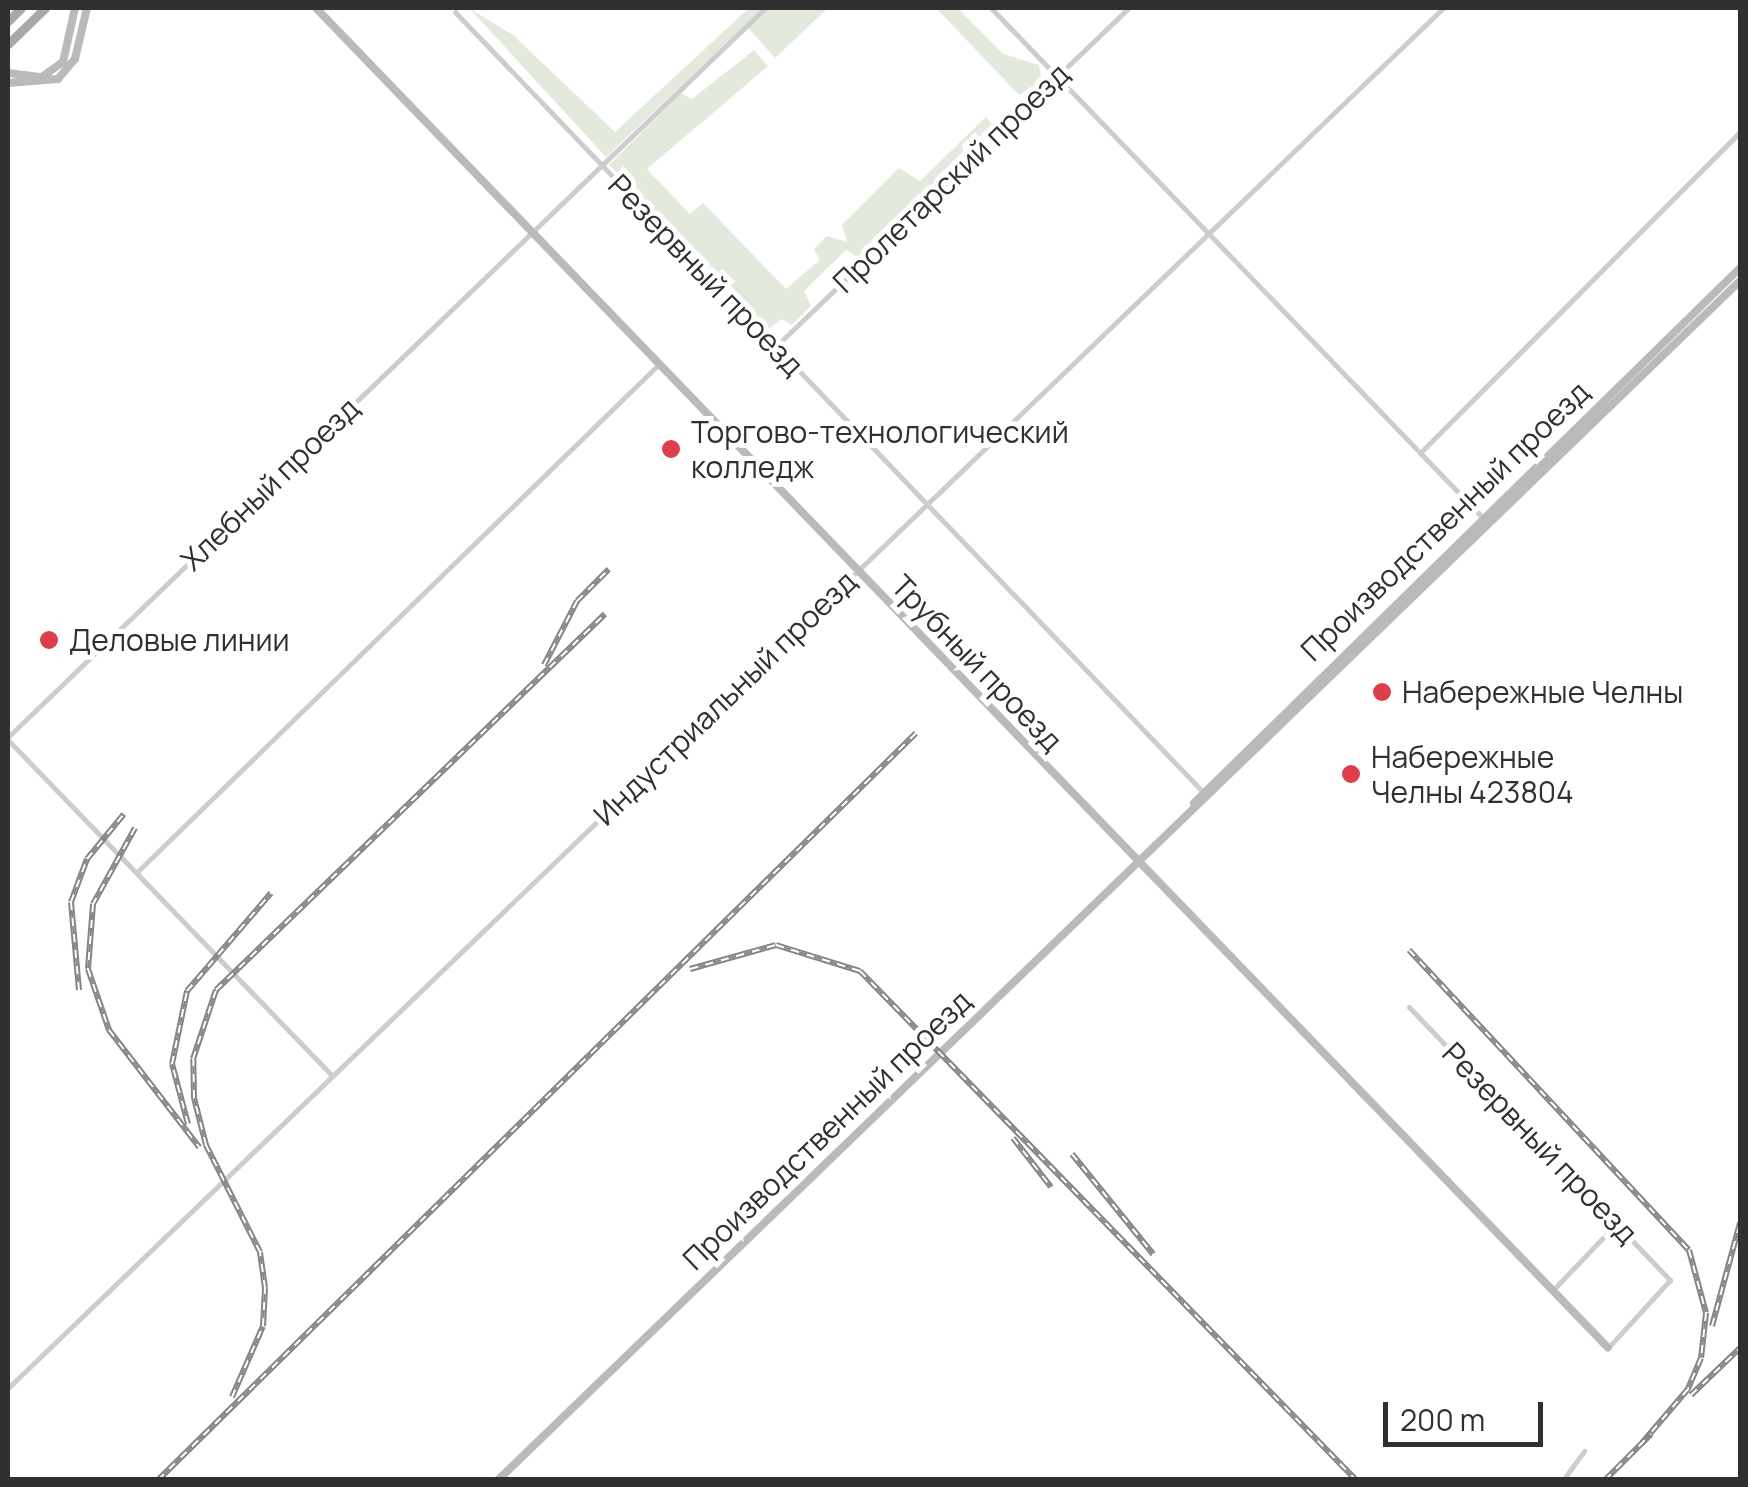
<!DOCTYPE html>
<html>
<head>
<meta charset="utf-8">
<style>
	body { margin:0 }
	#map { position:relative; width:1748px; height:1487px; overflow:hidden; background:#fff; font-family:Manrope,sans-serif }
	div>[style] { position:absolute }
	.green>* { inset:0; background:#e4e9dd }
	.street>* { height:5px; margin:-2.5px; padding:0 2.5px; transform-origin:2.5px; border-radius:2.5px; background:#cdcdcd }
	.secondary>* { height:8px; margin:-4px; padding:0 4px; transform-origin:4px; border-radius:4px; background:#bababa }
	.primary>* { height:9px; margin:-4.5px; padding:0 4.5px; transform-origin:4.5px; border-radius:4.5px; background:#a8a8a8 }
	.rail>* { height:6px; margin-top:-3px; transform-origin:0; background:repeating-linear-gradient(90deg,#fff 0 8px,#858585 0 16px); box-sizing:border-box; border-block:2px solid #858585 }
	.dots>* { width:28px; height:28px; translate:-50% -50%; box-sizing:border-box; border:5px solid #fff; border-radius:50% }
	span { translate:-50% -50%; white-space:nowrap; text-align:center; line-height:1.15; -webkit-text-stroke:10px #fff; paint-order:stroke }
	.street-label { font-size:30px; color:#303030 }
	.poi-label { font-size:30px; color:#303030 }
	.left { translate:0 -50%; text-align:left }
	.frame { position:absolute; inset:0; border:10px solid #303030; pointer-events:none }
	.scale { position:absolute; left:1383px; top:1402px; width:160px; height:45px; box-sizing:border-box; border:5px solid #303030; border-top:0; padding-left:12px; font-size:30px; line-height:35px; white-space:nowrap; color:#303030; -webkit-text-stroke:8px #fff; paint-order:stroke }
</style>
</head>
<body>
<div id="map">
	<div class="green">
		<div style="clip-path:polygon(469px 8px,513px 35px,615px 132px,749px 8px,763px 8px,606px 157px)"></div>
		<div style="clip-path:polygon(768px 8px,828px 8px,775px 58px,748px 28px)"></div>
		<div style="clip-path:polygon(936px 8px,958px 8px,1003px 54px,1039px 65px,1042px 81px,1019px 95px)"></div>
		<div style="clip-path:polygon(754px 50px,768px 66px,647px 169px,690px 214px,703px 203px,786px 289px,820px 260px,814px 249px,827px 236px,847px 242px,842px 225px,899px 168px,920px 181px,986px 117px,993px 125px,859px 258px,846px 250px,804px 291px,811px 306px,792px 325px,781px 319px,769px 329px,609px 165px,681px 93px,692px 99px)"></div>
	</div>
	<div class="street">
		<div style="left:991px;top:8px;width:706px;rotate:46.03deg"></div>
		<div style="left:455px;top:12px;width:1084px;rotate:46.2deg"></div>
		<div style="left:774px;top:348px;width:491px;rotate:-43.8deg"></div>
		<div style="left:1420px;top:453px;width:453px;rotate:-45.1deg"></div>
		<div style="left:8px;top:737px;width:1051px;rotate:-43.92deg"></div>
		<div style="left:8px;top:740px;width:467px;rotate:46deg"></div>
		<div style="left:137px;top:872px;width:728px;rotate:-44.22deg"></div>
		<div style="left:1409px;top:1007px;width:378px;rotate:46.3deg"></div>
		<div style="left:1670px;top:1280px;width:92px;rotate:132.4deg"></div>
		<div style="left:1552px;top:1291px;width:94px;rotate:-46.3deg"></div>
		<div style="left:8px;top:1388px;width:1991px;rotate:-43.88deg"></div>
		<div style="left:1563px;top:1480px;width:36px;rotate:-54deg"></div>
	</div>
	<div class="secondary">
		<div style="left:316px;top:8px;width:1861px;rotate:46.04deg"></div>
		<div style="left:8px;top:73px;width:34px;rotate:7deg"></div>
		<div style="left:42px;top:77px;width:26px;rotate:-36deg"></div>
		<div style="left:63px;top:62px;width:55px;rotate:-77.5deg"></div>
		<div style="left:8px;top:83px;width:50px;rotate:-4.6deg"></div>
		<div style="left:58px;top:79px;width:26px;rotate:-50deg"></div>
		<div style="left:75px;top:59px;width:52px;rotate:-76.8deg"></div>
		<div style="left:1194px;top:803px;width:764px;rotate:-44.42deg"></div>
		<div style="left:498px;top:1480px;width:1726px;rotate:-43.99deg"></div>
	</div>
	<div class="primary">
		<div style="left:8px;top:21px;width:18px;rotate:-45deg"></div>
		<div style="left:8px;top:44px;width:52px;rotate:-44.2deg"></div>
	</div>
	<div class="rail">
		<div style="left:544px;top:665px;width:72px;rotate:-62.7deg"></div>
		<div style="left:577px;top:601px;width:45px;rotate:-45deg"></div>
		<div style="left:135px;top:828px;width:87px;rotate:118.9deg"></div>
		<div style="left:93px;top:904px;width:65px;rotate:94.4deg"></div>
		<div style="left:88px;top:969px;width:65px;rotate:71deg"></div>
		<div style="left:109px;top:1030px;width:148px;rotate:52.4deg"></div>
		<div style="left:1409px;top:950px;width:410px;rotate:47deg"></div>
		<div style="left:1689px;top:1250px;width:65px;rotate:74.9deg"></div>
		<div style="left:1706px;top:1313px;width:45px;rotate:96.3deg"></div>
		<div style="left:1701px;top:1358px;width:34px;rotate:113deg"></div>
		<div style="left:1688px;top:1389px;width:71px;rotate:130.4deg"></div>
		<div style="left:690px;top:969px;width:89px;rotate:-15.6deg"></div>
		<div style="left:776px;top:945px;width:88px;rotate:17.2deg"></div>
		<div style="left:860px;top:971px;width:711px;rotate:45.74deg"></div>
		<div style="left:79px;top:990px;width:88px;rotate:-95.2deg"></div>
		<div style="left:71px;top:902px;width:46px;rotate:-69.6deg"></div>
		<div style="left:87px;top:859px;width:58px;rotate:-50.6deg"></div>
		<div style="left:188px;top:1124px;width:62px;rotate:-104.9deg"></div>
		<div style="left:172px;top:1064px;width:75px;rotate:-78.4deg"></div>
		<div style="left:187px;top:991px;width:129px;rotate:-49.4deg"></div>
		<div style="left:1013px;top:1138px;width:62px;rotate:52.2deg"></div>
		<div style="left:1072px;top:1154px;width:129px;rotate:51deg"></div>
		<div style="left:1712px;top:1326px;width:107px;rotate:-74.8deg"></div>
		<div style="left:1691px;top:1395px;width:68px;rotate:-43.8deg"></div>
		<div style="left:232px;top:1397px;width:77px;rotate:-66.4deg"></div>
		<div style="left:263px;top:1326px;width:38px;rotate:-87deg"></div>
		<div style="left:265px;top:1288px;width:36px;rotate:-98deg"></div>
		<div style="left:260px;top:1252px;width:120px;rotate:-116.8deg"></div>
		<div style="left:206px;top:1145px;width:49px;rotate:-104.3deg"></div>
		<div style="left:194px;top:1098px;width:39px;rotate:-91deg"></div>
		<div style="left:193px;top:1059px;width:73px;rotate:-71.6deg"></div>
		<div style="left:216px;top:990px;width:541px;rotate:-44.03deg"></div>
		<div style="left:158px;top:1480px;width:1064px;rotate:-44.58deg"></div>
		<div style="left:1605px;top:1480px;width:65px;rotate:-45deg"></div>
	</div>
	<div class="dots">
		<div style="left:671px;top:449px;background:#dc3e4c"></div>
		<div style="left:49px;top:640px;background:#dc3e4c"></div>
		<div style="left:1382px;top:692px;background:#dc3e4c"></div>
		<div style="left:1351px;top:774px;background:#dc3e4c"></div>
	</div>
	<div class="street-label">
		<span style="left:951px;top:178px;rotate:-44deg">Пролетарский проезд</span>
		<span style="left:706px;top:275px;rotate:46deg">Резервный проезд</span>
		<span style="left:270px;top:484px;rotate:-44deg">Хлебный проезд</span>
		<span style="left:1445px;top:521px;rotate:-44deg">Производственный проезд</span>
		<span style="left:977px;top:663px;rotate:46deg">Трубный проезд</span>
		<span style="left:725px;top:698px;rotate:-44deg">Индустриальный проезд</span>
		<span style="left:827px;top:1130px;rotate:-44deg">Производственный проезд</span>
		<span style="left:1540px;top:1143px;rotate:46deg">Резервный проезд</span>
	</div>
	<div class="poi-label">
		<span class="left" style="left:691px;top:449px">Торгово-технологический<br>колледж</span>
		<span class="left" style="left:69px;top:640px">Деловые линии</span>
		<span class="left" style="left:1402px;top:692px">Набережные Челны</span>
		<span class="left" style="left:1371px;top:774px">Набережные<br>Челны 423804</span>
	</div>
	<div class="frame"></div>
	<div class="scale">200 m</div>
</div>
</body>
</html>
